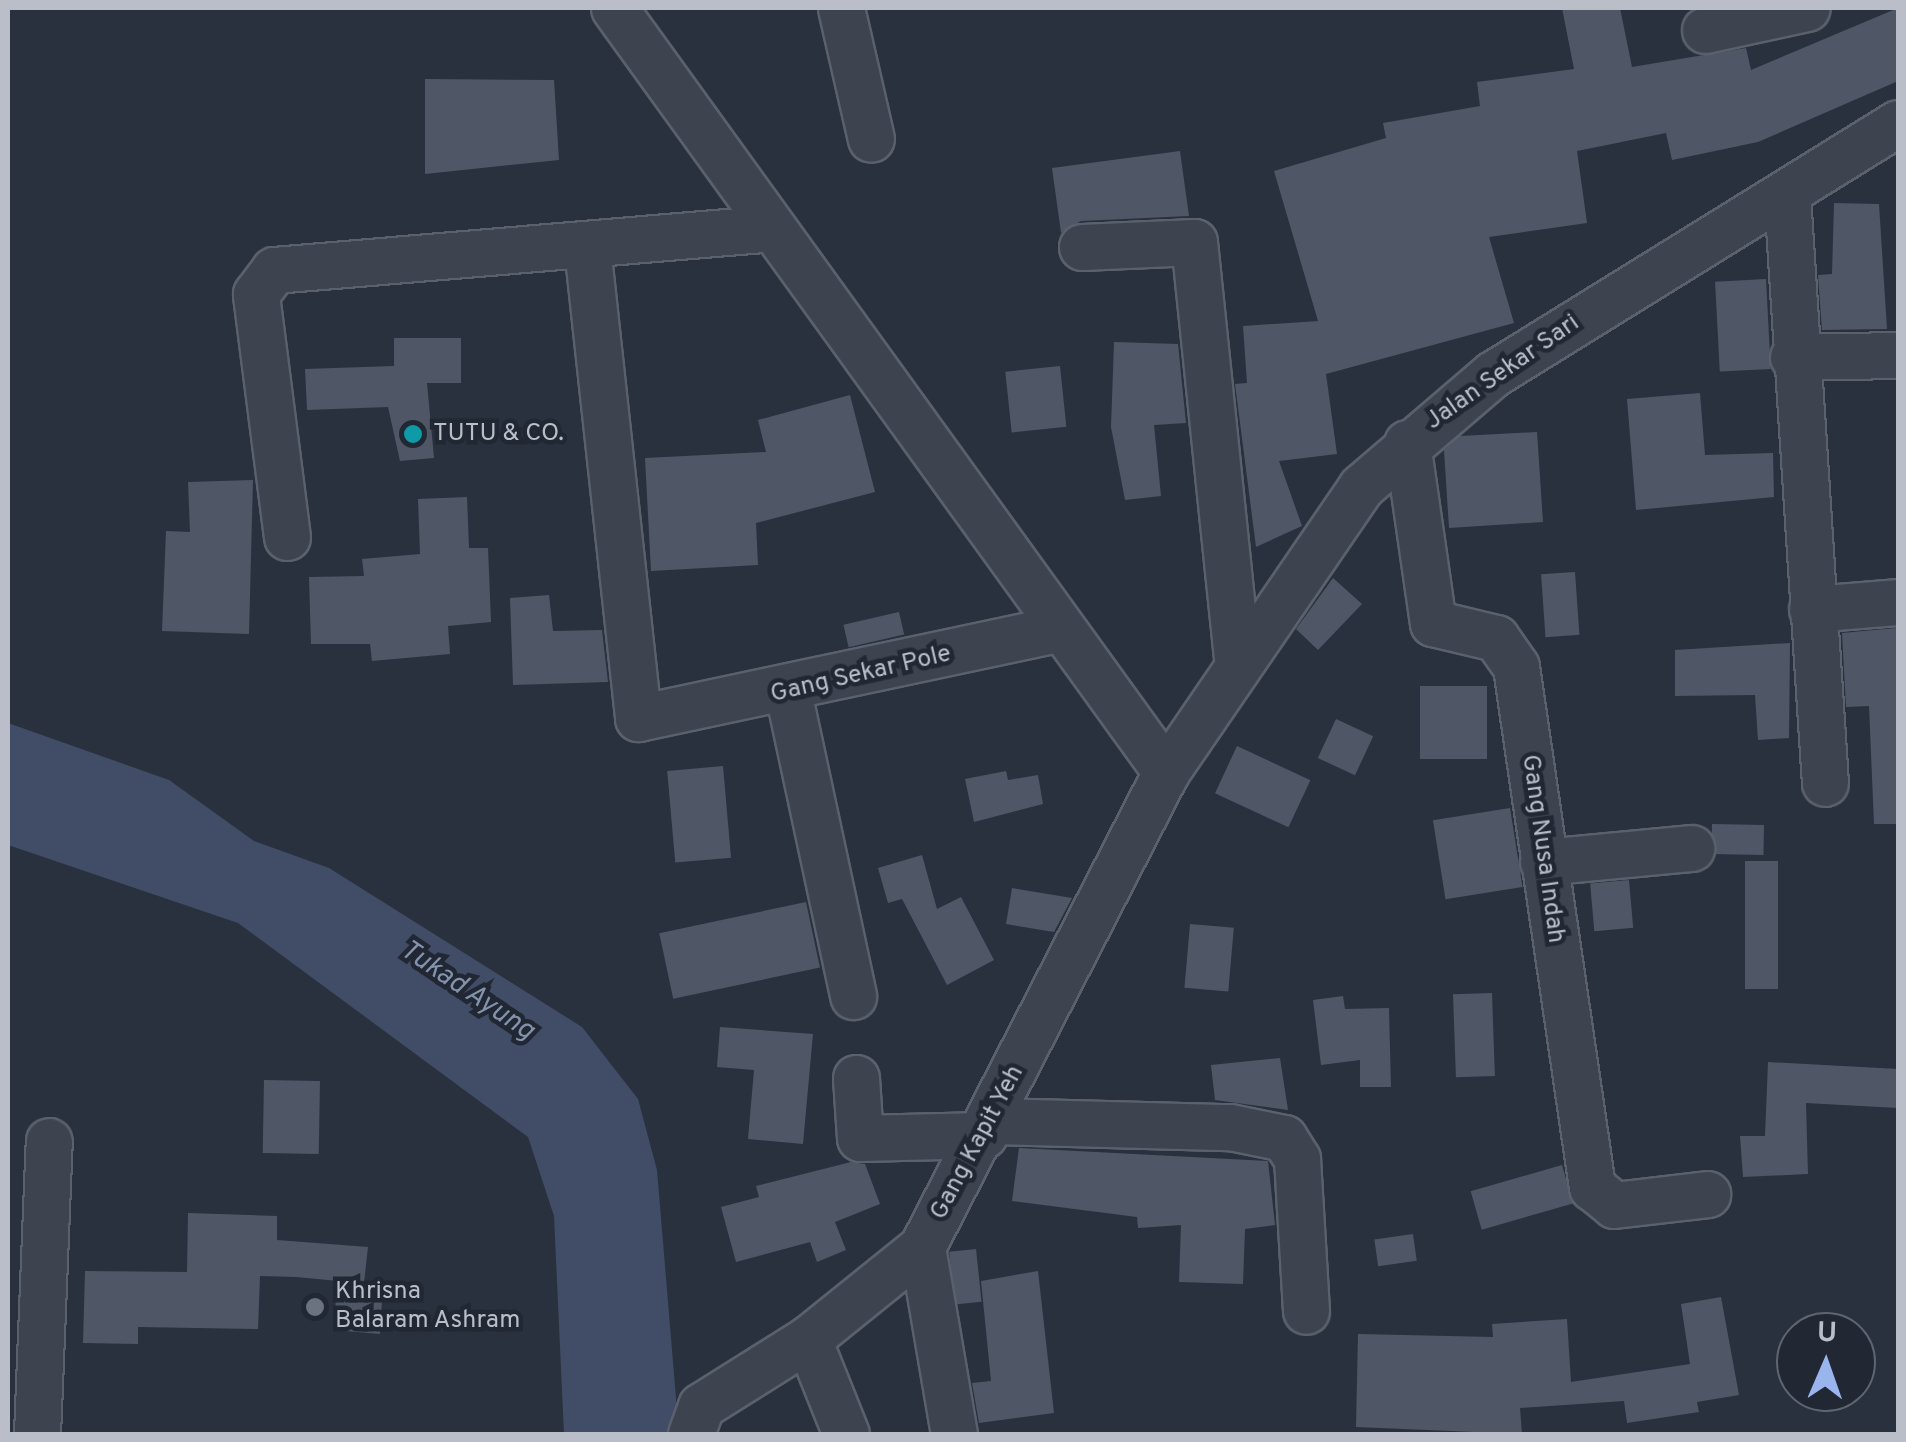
<!DOCTYPE html>
<html>
<head>
<meta charset="utf-8">
<style>
	body { margin:0 }
	#map { position:relative; width:1906px; height:1442px; overflow:hidden; background:#29313e; font-family:Overpass,sans-serif }
	div>[style] { position:absolute }
	.water>* { inset:0; background:#414d66 }
	.building>* { inset:0; background:#4f5767; transform-origin:0 0 }
	.roads { filter:drop-shadow(2px 0 #5a616c) drop-shadow(-2px 0 #5a616c) drop-shadow(0 2px #5a616c) drop-shadow(0 -2px #5a616c) }
	.minor>* { height:45px; margin:-22.5px; padding:0 22.5px; transform-origin:22.5px; border-radius:22.5px; background:#3d434f }
	.dots>* { width:28px; height:28px; translate:-50% -50%; box-sizing:border-box; border:5px solid #212834; border-radius:50% }
	span { translate:-50% -50%; white-space:nowrap; text-align:center; line-height:1.15; -webkit-text-stroke:9px #212834; paint-order:stroke }
	.street-label { font-size:25px; color:#b9bec9 }
	.poi-label { font-size:25px; color:#b9bec9 }
	.left { translate:0 -50%; text-align:left }
	.water-label { font-size:28px; color:#8493ad; font-style:italic }
	.frame { position:absolute; inset:0; border:10px solid #b9bec9; pointer-events:none }
	.north { position:absolute; left:1776px; top:1312px; width:100px; height:100px; box-sizing:border-box; background:#212834; border:2px solid #5e6470; border-radius:50%; rotate:2deg; font-size:28px; font-weight:700; line-height:40px; text-align:center; color:#b9bec9 }
	.north::after { content:''; display:block; margin:auto; width:35px; height:45px; background:#9ab4ed; clip-path:polygon(50% 0,100% 100%,50% 72%,0 100%) }
</style>
</head>
<body>
<div id="map">
	<div class="water">
		<div style="clip-path:polygon(8px 723px,169px 780px,254px 841px,329px 868px,582px 1027px,638px 1099px,657px 1170px,679px 1434px,564px 1434px,554px 1216px,528px 1137px,238px 923px,8px 845px)"></div>
	</div>
	<div class="building">
		<div style="clip-path:polygon(1562px 8px,1620px 8px,1632px 67px,1746px 48px,1751px 70px,1898px 8px,1898px 81px,1758px 142px,1672px 160px,1666px 133px,1577px 151px,1587px 223px,1489px 237px,1514px 323px,1326px 374px,1337px 454px,1279px 461px,1302px 526px,1256px 547px,1235px 384px,1247px 383px,1243px 326px,1318px 321px,1274px 171px,1386px 138px,1383px 123px,1480px 106px,1477px 82px,1574px 69px)"></div>
		<div style="clip-path:polygon(425px 79px,554px 80px,559px 160px,425px 174px)"></div>
		<div style="clip-path:polygon(1180px 151px,1189px 216px,1081px 221px,1061px 233px,1052px 168px)"></div>
		<div style="clip-path:polygon(1834px 203px,1879px 204px,1887px 329px,1822px 330px,1818px 275px,1832px 274px)"></div>
		<div style="left:1766px;top:279px;width:90px;height:51px;rotate:87deg"></div>
		<div style="clip-path:polygon(394px 338px,461px 338px,461px 383px,427px 383px,434px 458px,400px 461px,388px 407px,307px 410px,305px 369px,394px 366px)"></div>
		<div style="clip-path:polygon(1114px 342px,1178px 344px,1186px 423px,1154px 425px,1161px 496px,1125px 500px,1111px 427px)"></div>
		<div style="left:1060px;top:366px;width:61px;height:55px;rotate:84deg"></div>
		<div style="clip-path:polygon(1700px 393px,1705px 455px,1773px 453px,1774px 497px,1636px 510px,1627px 399px)"></div>
		<div style="clip-path:polygon(850px 395px,875px 492px,756px 523px,758px 565px,651px 571px,645px 458px,766px 452px,758px 420px)"></div>
		<div style="clip-path:polygon(1537px 432px,1543px 522px,1449px 528px,1444px 450px,1460px 436px)"></div>
		<div style="clip-path:polygon(253px 480px,249px 634px,162px 631px,166px 531px,190px 532px,188px 482px)"></div>
		<div style="clip-path:polygon(467px 497px,469px 548px,488px 548px,491px 622px,448px 626px,450px 654px,372px 661px,370px 644px,311px 644px,309px 577px,364px 576px,362px 559px,420px 554px,418px 499px)"></div>
		<div style="left:1575px;top:572px;width:63px;height:34px;rotate:86deg"></div>
		<div style="clip-path:polygon(1333px 578px,1362px 604px,1318px 650px,1296px 629px)"></div>
		<div style="clip-path:polygon(549px 595px,553px 631px,602px 630px,608px 682px,513px 685px,510px 598px)"></div>
		<div style="left:899px;top:612px;width:23px;height:57px;rotate:77deg"></div>
		<div style="clip-path:polygon(1896px 628px,1898px 824px,1874px 824px,1869px 706px,1846px 707px,1842px 633px)"></div>
		<div style="clip-path:polygon(1790px 643px,1789px 738px,1758px 740px,1755px 695px,1675px 696px,1675px 650px)"></div>
		<div style="left:1420px;top:686px;width:67px;height:73px"></div>
		<div style="left:1336px;top:719px;width:41px;height:43px;rotate:25deg"></div>
		<div style="left:1237px;top:746px;width:81px;height:52px;rotate:25deg"></div>
		<div style="left:723px;top:766px;width:92px;height:56px;rotate:85deg"></div>
		<div style="clip-path:polygon(1006px 771px,1008px 780px,1038px 775px,1043px 804px,974px 822px,965px 779px)"></div>
		<div style="left:1510px;top:808px;width:80px;height:78px;rotate:81deg"></div>
		<div style="left:1712px;top:824px;width:52px;height:30px;rotate:1deg"></div>
		<div style="clip-path:polygon(922px 855px,937px 909px,961px 897px,994px 960px,947px 985px,902px 899px,888px 903px,878px 868px)"></div>
		<div style="left:1745px;top:861px;width:33px;height:128px"></div>
		<div style="left:1629px;top:880px;width:48px;height:39px;rotate:85deg"></div>
		<div style="clip-path:polygon(1012px 888px,1072px 898px,1054px 932px,1006px 924px)"></div>
		<div style="left:806px;top:902px;width:67px;height:150px;rotate:78deg"></div>
		<div style="left:1190px;top:924px;width:44px;height:64px;rotate:5deg"></div>
		<div style="left:1492px;top:993px;width:83px;height:39px;rotate:88deg"></div>
		<div style="clip-path:polygon(1343px 996px,1345px 1009px,1389px 1008px,1391px 1087px,1360px 1087px,1360px 1060px,1321px 1065px,1313px 1000px)"></div>
		<div style="clip-path:polygon(720px 1027px,813px 1034px,803px 1144px,748px 1139px,754px 1070px,717px 1067px)"></div>
		<div style="clip-path:polygon(1280px 1058px,1288px 1110px,1215px 1100px,1211px 1065px)"></div>
		<div style="clip-path:polygon(1768px 1062px,1898px 1069px,1898px 1108px,1806px 1103px,1808px 1174px,1743px 1177px,1740px 1136px,1765px 1136px)"></div>
		<div style="left:264px;top:1080px;width:56px;height:73px;rotate:1deg"></div>
		<div style="clip-path:polygon(1019px 1148px,1268px 1161px,1275px 1225px,1245px 1229px,1243px 1284px,1179px 1282px,1181px 1225px,1138px 1228px,1137px 1217px,1012px 1201px)"></div>
		<div style="clip-path:polygon(851px 1162px,865px 1164px,880px 1204px,835px 1222px,846px 1250px,817px 1262px,810px 1242px,736px 1262px,721px 1207px,759px 1197px,756px 1186px)"></div>
		<div style="left:1562px;top:1165px;width:40px;height:95px;rotate:74deg"></div>
		<div style="clip-path:polygon(188px 1213px,277px 1216px,277px 1240px,368px 1247px,364px 1283px,383px 1284px,380px 1334px,334px 1330px,337px 1281px,349px 1282px,296px 1277px,260px 1276px,258px 1329px,138px 1327px,138px 1344px,83px 1343px,85px 1271px,187px 1272px)"></div>
		<div style="left:1413px;top:1234px;width:27px;height:39px;rotate:82deg"></div>
		<div style="left:976px;top:1249px;width:53px;height:27px;rotate:84deg"></div>
		<div style="clip-path:polygon(1038px 1271px,1054px 1413px,979px 1423px,972px 1383px,991px 1381px,981px 1281px)"></div>
		<div style="clip-path:polygon(1721px 1297px,1739px 1395px,1697px 1402px,1699px 1412px,1627px 1423px,1624px 1401px,1520px 1408px,1522px 1434px,1356px 1427px,1358px 1334px,1493px 1337px,1492px 1324px,1567px 1319px,1571px 1382px,1690px 1364px,1681px 1304px)"></div>
	</div>
	<div class="roads">
		<div class="minor">
			<div style="left:614px;top:8px;width:943px;rotate:54.15deg"></div>
			<div style="left:841px;top:8px;width:134px;rotate:77.1deg"></div>
			<div style="left:1705px;top:30px;width:104px;rotate:-12.2deg"></div>
			<div style="left:1787px;top:196px;width:588px;rotate:86.3deg"></div>
			<div style="left:587px;top:247px;width:474px;rotate:83.8deg"></div>
			<div style="left:638px;top:718px;width:426px;rotate:-12deg"></div>
			<div style="left:1082px;top:247px;width:112px;rotate:-2.6deg"></div>
			<div style="left:1194px;top:242px;width:417px;rotate:84.1deg"></div>
			<div style="left:1793px;top:357px;width:105px;rotate:-1.1deg"></div>
			<div style="left:1407px;top:443px;width:182px;rotate:81.8deg"></div>
			<div style="left:1433px;top:623px;width:65px;rotate:13.4deg"></div>
			<div style="left:1496px;top:638px;width:35px;rotate:55deg"></div>
			<div style="left:1516px;top:667px;width:526px;rotate:81.68deg"></div>
			<div style="left:1592px;top:1187px;width:28px;rotate:39deg"></div>
			<div style="left:1614px;top:1205px;width:94px;rotate:-6.7deg"></div>
			<div style="left:287px;top:537px;width:245px;rotate:-97.3deg"></div>
			<div style="left:256px;top:294px;width:30px;rotate:-53deg"></div>
			<div style="left:274px;top:270px;width:499px;rotate:-4.8deg"></div>
			<div style="left:1812px;top:609px;width:86px;rotate:-4.7deg"></div>
			<div style="left:788px;top:692px;width:311px;rotate:77.9deg"></div>
			<div style="left:1543px;top:862px;width:149px;rotate:-5.4deg"></div>
			<div style="left:856px;top:1078px;width:60px;rotate:86.2deg"></div>
			<div style="left:860px;top:1138px;width:124px;rotate:-1.4deg"></div>
			<div style="left:993px;top:1121px;width:237px;rotate:1.5deg"></div>
			<div style="left:1230px;top:1127px;width:55px;rotate:11.5deg"></div>
			<div style="left:1284px;top:1138px;width:25px;rotate:58deg"></div>
			<div style="left:1297px;top:1159px;width:152px;rotate:86.6deg"></div>
			<div style="left:922px;top:1247px;width:190px;rotate:80.3deg"></div>
			<div style="left:808px;top:1339px;width:102px;rotate:68.2deg"></div>
			<div style="left:37px;top:1434px;width:293px;rotate:-87.7deg"></div>
			<div style="left:691px;top:1434px;width:30px;rotate:-70deg"></div>
			<div style="left:701px;top:1406px;width:126px;rotate:-32.1deg"></div>
			<div style="left:808px;top:1339px;width:146px;rotate:-38.9deg"></div>
			<div style="left:922px;top:1247px;width:534px;rotate:-62.81deg"></div>
			<div style="left:1166px;top:772px;width:345px;rotate:-55.6deg"></div>
			<div style="left:1361px;top:487px;width:174px;rotate:-40.6deg"></div>
			<div style="left:1493px;top:374px;width:476px;rotate:-31.8deg"></div>
		</div>
	</div>
	<div class="dots">
		<div style="left:413px;top:434px;background:#0f9aa8"></div>
		<div style="left:315px;top:1307px;background:#6b7280"></div>
	</div>
	<div class="street-label">
		<span style="left:1503px;top:373px;rotate:-35deg">Jalan Sekar Sari</span>
		<span style="left:861px;top:675px;rotate:-13deg">Gang Sekar Pole</span>
		<span style="left:1542px;top:849px;rotate:82deg">Gang Nusa Indah</span>
		<span style="left:978px;top:1143px;rotate:-62deg">Gang Kapit Yeh</span>
	</div>
	<div class="poi-label">
		<span class="left" style="left:433px;top:434px">TUTU &amp; CO.</span>
		<span class="left" style="left:335px;top:1307px">Khrisna<br>Balaram Ashram</span>
	</div>
	<div class="water-label">
		<span style="left:467px;top:991px;rotate:34deg">Tukad Ayung</span>
	</div>
	<div class="frame"></div>
	<div class="north">U</div>
</div>
</body>
</html>
